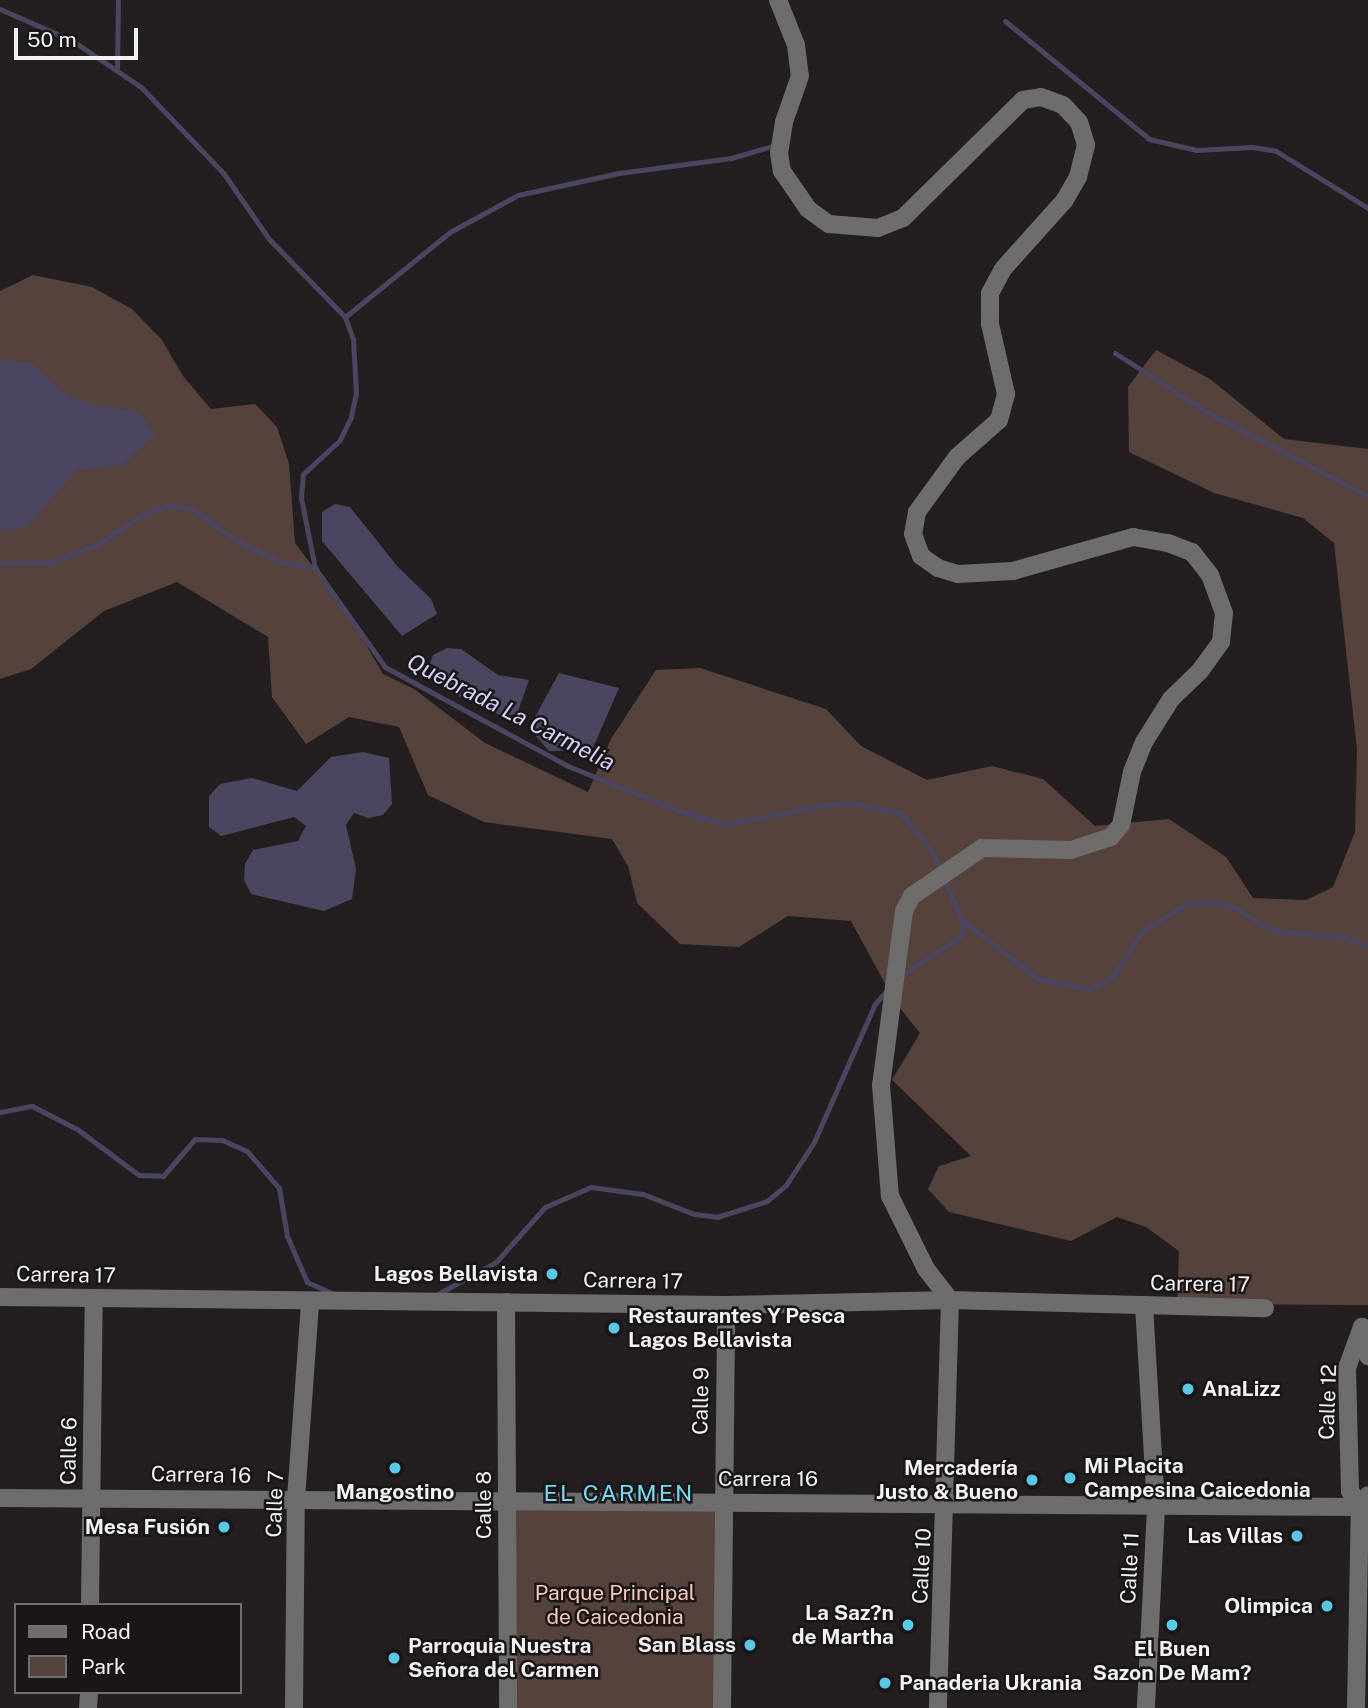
<!DOCTYPE html>
<html>
<head>
<meta charset="utf-8">
<style>
	body { margin:0 }
	#map { position:relative; width:1368px; height:1708px; overflow:hidden; background:#231f21; font-family:"Public Sans",sans-serif }
	div>[style] { position:absolute }
	.green>* { inset:0; background:#55423c; transform-origin:0 0 }
	.water>* { inset:0; background:#4b455f }
	.stream>* { height:5px; margin:-2.5px; padding:0 2.5px; transform-origin:2.5px; border-radius:2.5px; background:#4b455f }
	.street>* { height:18px; margin:-9px; padding:0 9px; transform-origin:9px; border-radius:9px; background:#6f6c6c }
	.dots>* { width:19px; height:19px; translate:-50% -50%; box-sizing:border-box; border:4px solid #1a1618; border-radius:50% }
	span { translate:-50% -50%; white-space:nowrap; text-align:center; line-height:1.15; -webkit-text-stroke:5px #1a1618; paint-order:stroke }
	.poi-label { font-size:21px; color:#f4f1f2; font-weight:700 }
	.right { translate:-100% -50%; text-align:right }
	.left { translate:0 -50%; text-align:left }
	.street-label { font-size:21px; color:#f4f1f2 }
	.park-label { font-size:21px; color:#f9cabb }
	.water-label { font-size:23px; color:#d9d0fa; font-style:italic }
	.neighbourhood-label { font-size:23px; color:#76daf3; letter-spacing:2px }
	.legend { position:absolute; left:14px; top:1603px; width:228px; height:91px; box-sizing:border-box; background:#1a1618; border:2px solid #716e6f; margin:0; padding:9px 12px; list-style:none; font-size:21px; color:#f4f1f2 }
	.legend li { display:flex; align-items:center; gap:14px; height:35px }
	.legend b { width:35px; border:2px solid #716e6f }
	.scale { position:absolute; left:14px; top:28px; width:124px; height:32px; box-sizing:border-box; border:4px solid #f4f1f2; border-top:0; padding-left:9px; font-size:21px; line-height:24px; white-space:nowrap; color:#f4f1f2; -webkit-text-stroke:5px #1a1618; paint-order:stroke }
</style>
</head>
<body>
<div id="map">
	<div class="green">
		<div style="clip-path:polygon(33px 275px,92px 287px,132px 309px,162px 340px,183px 376px,211px 409px,255px 404px,277px 427px,289px 464px,295px 543px,346px 610px,383px 674px,414px 689px,485px 743px,588px 792px,611px 739px,656px 670px,700px 668px,826px 709px,861px 746px,927px 780px,992px 766px,1043px 779px,1095px 826px,1169px 819px,1226px 857px,1253px 898px,1306px 900px,1333px 887px,1355px 832px,1357px 749px,1334px 543px,1303px 518px,1214px 493px,1129px 452px,1128px 387px,1156px 350px,1210px 379px,1284px 439px,1368px 449px,1368px 1305px,1177px 1304px,1179px 1251px,1146px 1227px,1117px 1217px,1071px 1241px,949px 1212px,928px 1189px,939px 1166px,971px 1156px,892px 1080px,920px 1033px,895px 1002px,851px 921px,788px 916px,739px 947px,680px 944px,637px 903px,628px 866px,612px 839px,484px 822px,428px 795px,399px 727px,349px 717px,306px 744px,272px 697px,268px 637px,177px 582px,104px 611px,31px 669px,0 679px,0 291px)"></div>
		<div style="left:507px;top:1501px;width:215px;height:207px"></div>
	</div>
	<div class="water">
		<div style="clip-path:polygon(0 359px,32px 363px,65px 394px,94px 405px,140px 412px,155px 434px,122px 466px,77px 470px,28px 526px,0 532px)"></div>
		<div style="clip-path:polygon(335px 504px,350px 507px,398px 567px,431px 599px,437px 614px,402px 636px,322px 541px,322px 512px)"></div>
		<div style="clip-path:polygon(447px 648px,461px 649px,498px 675px,529px 680px,517px 714px,502px 716px,448px 691px,428px 668px,433px 655px)"></div>
		<div style="clip-path:polygon(559px 673px,619px 688px,592px 750px,549px 751px,529px 728px)"></div>
		<div style="clip-path:polygon(363px 752px,389px 758px,392px 804px,383px 815px,368px 818px,354px 813px,346px 825px,356px 869px,352px 899px,324px 911px,251px 894px,244px 880px,245px 864px,253px 850px,298px 841px,306px 826px,294px 817px,221px 836px,209px 827px,209px 796px,220px 784px,252px 778px,297px 791px,331px 757px)"></div>
	</div>
	<div class="stream">
		<div style="left:0;top:9px;width:80px;rotate:23.7deg"></div>
		<div style="left:73px;top:41px;width:82px;rotate:34.1deg"></div>
		<div style="left:141px;top:87px;width:120px;rotate:46.3deg"></div>
		<div style="left:224px;top:174px;width:79px;rotate:55.3deg"></div>
		<div style="left:269px;top:239px;width:109px;rotate:45.7deg"></div>
		<div style="left:345px;top:317px;width:23px;rotate:70deg"></div>
		<div style="left:353px;top:339px;width:54px;rotate:86.8deg"></div>
		<div style="left:356px;top:393px;width:25px;rotate:102deg"></div>
		<div style="left:351px;top:417px;width:25px;rotate:116deg"></div>
		<div style="left:340px;top:440px;width:50px;rotate:137.4deg"></div>
		<div style="left:303px;top:474px;width:24px;rotate:95deg"></div>
		<div style="left:301px;top:498px;width:71px;rotate:78.7deg"></div>
		<div style="left:1005px;top:21px;width:186px;rotate:39.3deg"></div>
		<div style="left:1149px;top:139px;width:49px;rotate:12.9deg"></div>
		<div style="left:1197px;top:150px;width:55px;rotate:-3.1deg"></div>
		<div style="left:1252px;top:147px;width:24px;rotate:9deg"></div>
		<div style="left:1276px;top:151px;width:108px;rotate:31.8deg"></div>
		<div style="left:117px;top:71px;width:71px;rotate:-89.2deg"></div>
		<div style="left:345px;top:317px;width:135px;rotate:-39deg"></div>
		<div style="left:450px;top:232px;width:77px;rotate:-28.6deg"></div>
		<div style="left:518px;top:195px;width:103px;rotate:-12.3deg"></div>
		<div style="left:619px;top:173px;width:113px;rotate:-7.6deg"></div>
		<div style="left:731px;top:158px;width:47px;rotate:-16.1deg"></div>
		<div style="left:1115px;top:353px;width:109px;rotate:32.7deg"></div>
		<div style="left:1207px;top:412px;width:182px;rotate:27.6deg"></div>
		<div style="left:0;top:563px;width:51px;rotate:-1.1deg"></div>
		<div style="left:51px;top:562px;width:50px;rotate:-21deg"></div>
		<div style="left:98px;top:544px;width:55px;rotate:-33.1deg"></div>
		<div style="left:144px;top:514px;width:28px;rotate:-19deg"></div>
		<div style="left:170px;top:505px;width:23px;rotate:10deg"></div>
		<div style="left:193px;top:509px;width:52px;rotate:36.4deg"></div>
		<div style="left:235px;top:540px;width:51px;rotate:25.6deg"></div>
		<div style="left:281px;top:562px;width:35px;rotate:10deg"></div>
		<div style="left:315px;top:568px;width:121px;rotate:54.7deg"></div>
		<div style="left:385px;top:667px;width:208px;rotate:28.4deg"></div>
		<div style="left:568px;top:766px;width:120px;rotate:22.1deg"></div>
		<div style="left:679px;top:811px;width:48px;rotate:15.8deg"></div>
		<div style="left:725px;top:824px;width:103px;rotate:-10.7deg"></div>
		<div style="left:826px;top:805px;width:26px;rotate:-4deg"></div>
		<div style="left:852px;top:803px;width:50px;rotate:11.5deg"></div>
		<div style="left:901px;top:813px;width:49px;rotate:50.8deg"></div>
		<div style="left:932px;top:851px;width:75px;rotate:66.5deg"></div>
		<div style="left:962px;top:920px;width:96px;rotate:37.8deg"></div>
		<div style="left:1038px;top:979px;width:52px;rotate:11.1deg"></div>
		<div style="left:1089px;top:989px;width:25px;rotate:-26deg"></div>
		<div style="left:1112px;top:978px;width:54px;rotate:-57.8deg"></div>
		<div style="left:1141px;top:932px;width:54px;rotate:-31.3deg"></div>
		<div style="left:1187px;top:904px;width:26px;rotate:-4deg"></div>
		<div style="left:1213px;top:902px;width:27px;rotate:15deg"></div>
		<div style="left:1239px;top:909px;width:25px;rotate:37deg"></div>
		<div style="left:1259px;top:924px;width:25px;rotate:18deg"></div>
		<div style="left:1283px;top:932px;width:58px;rotate:4.9deg"></div>
		<div style="left:1341px;top:937px;width:28px;rotate:18deg"></div>
		<div style="left:902px;top:974px;width:71px;rotate:-32.3deg"></div>
		<div style="left:962px;top:936px;width:16px;rotate:-90deg"></div>
		<div style="left:0;top:1112px;width:33px;rotate:-11deg"></div>
		<div style="left:32px;top:1106px;width:51px;rotate:27.1deg"></div>
		<div style="left:77px;top:1129px;width:77px;rotate:36.6deg"></div>
		<div style="left:139px;top:1175px;width:24px;rotate:2deg"></div>
		<div style="left:163px;top:1176px;width:49px;rotate:-49.1deg"></div>
		<div style="left:195px;top:1139px;width:27px;rotate:2deg"></div>
		<div style="left:222px;top:1140px;width:27px;rotate:24deg"></div>
		<div style="left:247px;top:1151px;width:49px;rotate:49.1deg"></div>
		<div style="left:279px;top:1188px;width:49px;rotate:80.5deg"></div>
		<div style="left:287px;top:1236px;width:50px;rotate:66.5deg"></div>
		<div style="left:307px;top:1282px;width:30px;rotate:24deg"></div>
		<div style="left:438px;top:1294px;width:66px;rotate:-28.9deg"></div>
		<div style="left:496px;top:1262px;width:74px;rotate:-48.3deg"></div>
		<div style="left:545px;top:1207px;width:50px;rotate:-23.5deg"></div>
		<div style="left:591px;top:1187px;width:52px;rotate:7.7deg"></div>
		<div style="left:643px;top:1194px;width:55px;rotate:21.4deg"></div>
		<div style="left:694px;top:1214px;width:23px;rotate:7deg"></div>
		<div style="left:717px;top:1217px;width:52px;rotate:-17.7deg"></div>
		<div style="left:767px;top:1201px;width:25px;rotate:-40deg"></div>
		<div style="left:786px;top:1185px;width:51px;rotate:-56.9deg"></div>
		<div style="left:814px;top:1142px;width:151px;rotate:-66.2deg"></div>
		<div style="left:875px;top:1004px;width:20px;rotate:-49deg"></div>
	</div>
	<div class="street">
		<div style="left:778px;top:0;width:48px;rotate:68.2deg"></div>
		<div style="left:796px;top:45px;width:31px;rotate:83deg"></div>
		<div style="left:800px;top:76px;width:49px;rotate:109.2deg"></div>
		<div style="left:784px;top:122px;width:31px;rotate:99deg"></div>
		<div style="left:779px;top:153px;width:18px;rotate:81deg"></div>
		<div style="left:782px;top:171px;width:46px;rotate:55.6deg"></div>
		<div style="left:808px;top:209px;width:26px;rotate:36deg"></div>
		<div style="left:829px;top:224px;width:49px;rotate:4.7deg"></div>
		<div style="left:878px;top:228px;width:27px;rotate:-22deg"></div>
		<div style="left:903px;top:218px;width:168px;rotate:-44.5deg"></div>
		<div style="left:1023px;top:100px;width:18px;rotate:-9deg"></div>
		<div style="left:1041px;top:97px;width:23px;rotate:20deg"></div>
		<div style="left:1063px;top:105px;width:23px;rotate:47deg"></div>
		<div style="left:1079px;top:122px;width:24px;rotate:73deg"></div>
		<div style="left:1086px;top:145px;width:33px;rotate:104deg"></div>
		<div style="left:1078px;top:177px;width:28px;rotate:120deg"></div>
		<div style="left:1064px;top:201px;width:91px;rotate:131.9deg"></div>
		<div style="left:1003px;top:269px;width:27px;rotate:118deg"></div>
		<div style="left:990px;top:293px;width:31px;rotate:90deg"></div>
		<div style="left:990px;top:324px;width:72px;rotate:77.1deg"></div>
		<div style="left:1006px;top:394px;width:27px;rotate:105deg"></div>
		<div style="left:999px;top:420px;width:56px;rotate:138.6deg"></div>
		<div style="left:957px;top:457px;width:68px;rotate:126deg"></div>
		<div style="left:917px;top:512px;width:22px;rotate:100deg"></div>
		<div style="left:913px;top:534px;width:23px;rotate:70deg"></div>
		<div style="left:921px;top:556px;width:21px;rotate:35deg"></div>
		<div style="left:938px;top:568px;width:21px;rotate:17deg"></div>
		<div style="left:958px;top:574px;width:55px;rotate:-3.1deg"></div>
		<div style="left:1013px;top:571px;width:125px;rotate:-15.8deg"></div>
		<div style="left:1133px;top:537px;width:36px;rotate:10deg"></div>
		<div style="left:1168px;top:543px;width:26px;rotate:21deg"></div>
		<div style="left:1192px;top:552px;width:29px;rotate:52deg"></div>
		<div style="left:1210px;top:575px;width:40px;rotate:69.8deg"></div>
		<div style="left:1224px;top:613px;width:29px;rotate:96deg"></div>
		<div style="left:1221px;top:642px;width:36px;rotate:126deg"></div>
		<div style="left:1200px;top:671px;width:40px;rotate:136deg"></div>
		<div style="left:1171px;top:699px;width:51px;rotate:122.1deg"></div>
		<div style="left:1144px;top:742px;width:32px;rotate:112deg"></div>
		<div style="left:1132px;top:772px;width:54px;rotate:101.7deg"></div>
		<div style="left:1121px;top:825px;width:16px;rotate:130deg"></div>
		<div style="left:1111px;top:837px;width:42px;rotate:162deg"></div>
		<div style="left:1071px;top:850px;width:89px;rotate:-178.7deg"></div>
		<div style="left:982px;top:848px;width:85px;rotate:145.6deg"></div>
		<div style="left:912px;top:896px;width:17px;rotate:118deg"></div>
		<div style="left:904px;top:911px;width:176px;rotate:97.5deg"></div>
		<div style="left:881px;top:1085px;width:111px;rotate:85.4deg"></div>
		<div style="left:890px;top:1196px;width:81px;rotate:63.7deg"></div>
		<div style="left:926px;top:1269px;width:39px;rotate:52deg"></div>
		<div style="left:950px;top:1300px;width:408px;rotate:91.7deg"></div>
		<div style="left:0;top:1297px;width:726px;rotate:0.63deg"></div>
		<div style="left:726px;top:1305px;width:224px;rotate:-1.3deg"></div>
		<div style="left:950px;top:1300px;width:315px;rotate:1.5deg"></div>
		<div style="left:506px;top:1302px;width:406px;rotate:89.7deg"></div>
		<div style="left:1144px;top:1305px;width:203px;rotate:86.6deg"></div>
		<div style="left:1156px;top:1508px;width:200px;rotate:92.9deg"></div>
		<div style="left:1362px;top:1327px;width:30px;rotate:78deg"></div>
		<div style="left:0;top:1498px;width:1368px;rotate:0.38deg"></div>
		<div style="left:1360px;top:1507px;width:19px;rotate:-122deg"></div>
		<div style="left:1350px;top:1491px;width:123px;rotate:-91.4deg"></div>
		<div style="left:1347px;top:1368px;width:44px;rotate:-69.9deg"></div>
		<div style="left:90px;top:1605px;width:306px;rotate:-89.3deg"></div>
		<div style="left:88px;top:1708px;width:16px;rotate:-86deg"></div>
		<div style="left:294px;top:1708px;width:209px;rotate:-89.5deg"></div>
		<div style="left:296px;top:1499px;width:197px;rotate:-85.9deg"></div>
		<div style="left:722px;top:1708px;width:403px;rotate:-89.4deg"></div>
		<div style="left:1356px;top:1708px;width:201px;rotate:-88.9deg"></div>
		<div style="left:1360px;top:1507px;width:14px;rotate:-56deg"></div>
	</div>
	<div class="dots">
		<div style="left:552px;top:1274px;background:#59c8e4"></div>
		<div style="left:614px;top:1328px;background:#59c8e4"></div>
		<div style="left:1188px;top:1389px;background:#59c8e4"></div>
		<div style="left:395px;top:1468px;background:#59c8e4"></div>
		<div style="left:1070px;top:1478px;background:#59c8e4"></div>
		<div style="left:1032px;top:1480px;background:#59c8e4"></div>
		<div style="left:224px;top:1527px;background:#59c8e4"></div>
		<div style="left:1297px;top:1536px;background:#59c8e4"></div>
		<div style="left:1327px;top:1606px;background:#59c8e4"></div>
		<div style="left:908px;top:1625px;background:#59c8e4"></div>
		<div style="left:1172px;top:1625px;background:#59c8e4"></div>
		<div style="left:750px;top:1645px;background:#59c8e4"></div>
		<div style="left:394px;top:1658px;background:#59c8e4"></div>
		<div style="left:885px;top:1683px;background:#59c8e4"></div>
	</div>
	<div class="poi-label">
		<span class="right" style="left:538px;top:1274px">Lagos Bellavista</span>
		<span class="left" style="left:628px;top:1328px">Restaurantes Y Pesca<br>Lagos Bellavista</span>
		<span class="left" style="left:1202px;top:1389px">AnaLizz</span>
		<span class="left" style="left:1084px;top:1478px">Mi Placita<br>Campesina Caicedonia</span>
		<span class="right" style="left:1018px;top:1480px">Mercadería<br>Justo &amp; Bueno</span>
		<span style="left:395px;top:1492px">Mangostino</span>
		<span class="right" style="left:210px;top:1527px">Mesa Fusión</span>
		<span class="right" style="left:1283px;top:1536px">Las Villas</span>
		<span class="right" style="left:1313px;top:1606px">Olimpica</span>
		<span class="right" style="left:894px;top:1625px">La Saz?n<br>de Martha</span>
		<span class="right" style="left:736px;top:1645px">San Blass</span>
		<span class="left" style="left:408px;top:1658px">Parroquia Nuestra<br>Señora del Carmen</span>
		<span style="left:1172px;top:1661px">El Buen<br>Sazon De Mam?</span>
		<span class="left" style="left:899px;top:1683px">Panaderia Ukrania</span>
	</div>
	<div class="street-label">
		<span style="left:66px;top:1275px;rotate:1deg">Carrera 17</span>
		<span style="left:633px;top:1281px;rotate:1deg">Carrera 17</span>
		<span style="left:1200px;top:1284px;rotate:1deg">Carrera 17</span>
		<span style="left:701px;top:1401px;rotate:-89deg">Calle 9</span>
		<span style="left:1328px;top:1402px;rotate:-88deg">Calle 12</span>
		<span style="left:69px;top:1451px;rotate:-89deg">Calle 6</span>
		<span style="left:201px;top:1475px;rotate:1deg">Carrera 16</span>
		<span style="left:768px;top:1479px">Carrera 16</span>
		<span style="left:275px;top:1504px;rotate:-88deg">Calle 7</span>
		<span style="left:484px;top:1505px;rotate:-90deg">Calle 8</span>
		<span style="left:922px;top:1566px;rotate:-87deg">Calle 10</span>
		<span style="left:1130px;top:1568px;rotate:-87deg">Calle 11</span>
	</div>
	<div class="park-label">
		<span style="left:615px;top:1605px">Parque Principal<br>de Caicedonia</span>
	</div>
	<div class="water-label">
		<span style="left:511px;top:712px;rotate:27deg">Quebrada La Carmelia</span>
	</div>
	<div class="neighbourhood-label">
		<span style="left:619px;top:1493px">EL CARMEN</span>
	</div>
	<ul class="legend">
	<li><b style="height:9px;background:#6f6c6c"></b>Road</li>
	<li><b style="height:19px;background:#55423c"></b>Park</li>
	</ul>
	<div class="scale">50 m</div>
</div>
</body>
</html>
